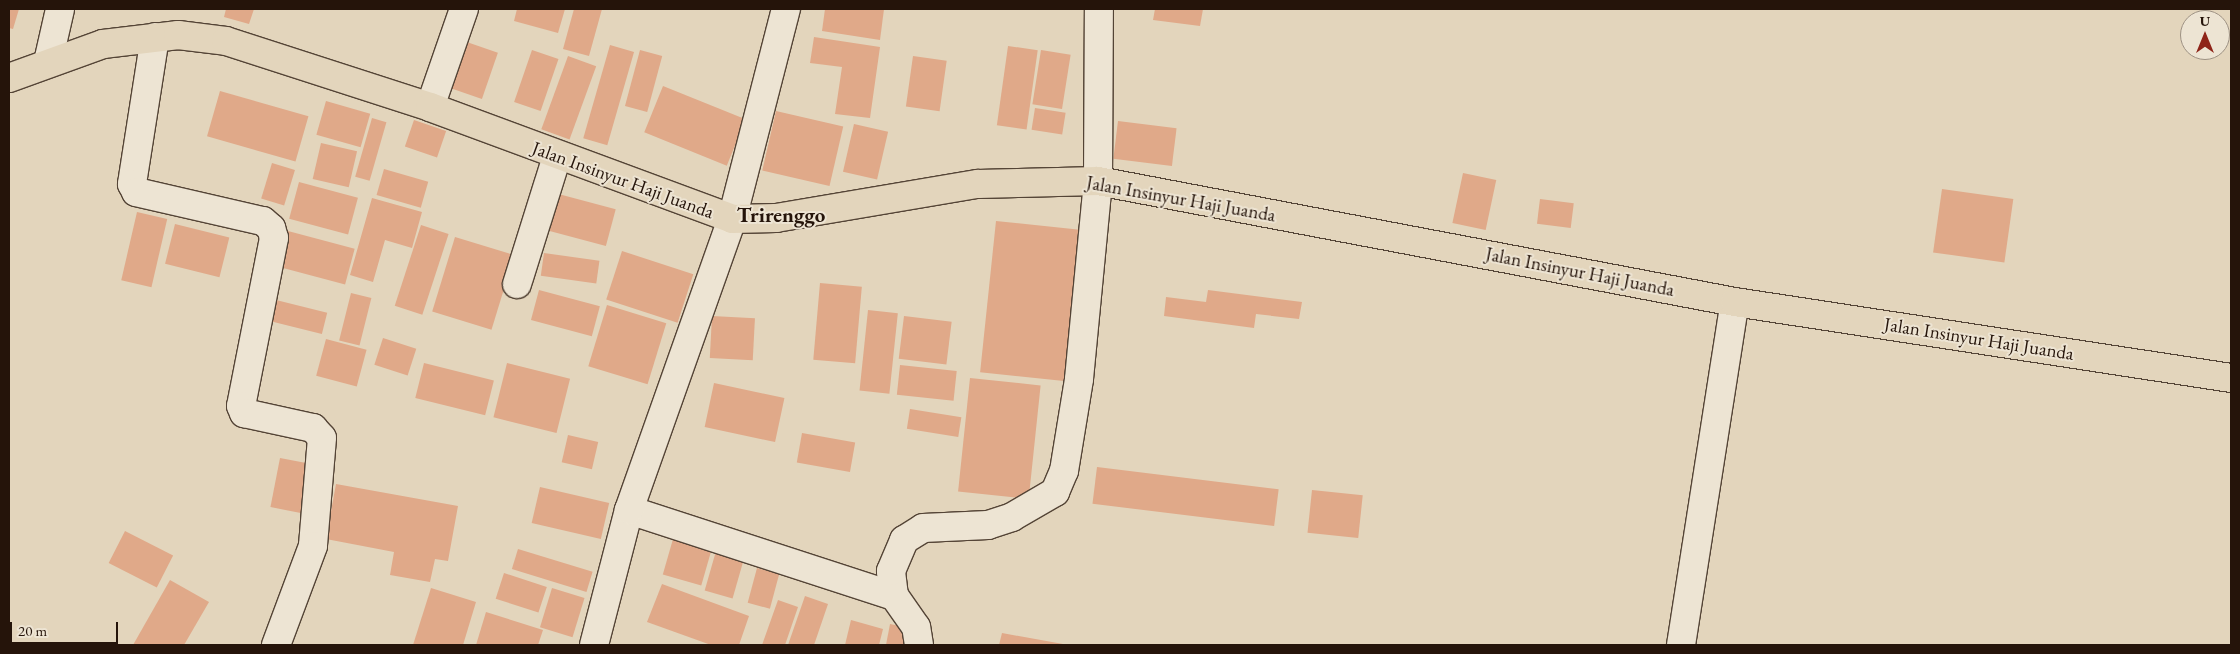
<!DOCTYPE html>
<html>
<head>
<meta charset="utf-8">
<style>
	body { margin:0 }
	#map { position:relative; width:2240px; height:654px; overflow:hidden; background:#e3d5bc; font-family:"EB Garamond",serif }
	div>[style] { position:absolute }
	.building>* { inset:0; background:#e0a989; transform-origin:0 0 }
	.roads { filter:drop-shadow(1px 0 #544436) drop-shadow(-1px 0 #544436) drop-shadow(0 1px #544436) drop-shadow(0 -1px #544436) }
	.minor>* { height:28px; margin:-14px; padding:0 14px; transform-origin:14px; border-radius:14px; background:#ede4d3 }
	.major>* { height:28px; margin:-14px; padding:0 14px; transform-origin:14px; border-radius:14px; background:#e3d5bc }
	span { translate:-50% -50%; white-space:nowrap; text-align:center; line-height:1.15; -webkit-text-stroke:4px #ede4d3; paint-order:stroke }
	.street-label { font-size:19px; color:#25140a }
	.quarter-label { font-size:21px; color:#25140a; font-weight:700 }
	.frame { position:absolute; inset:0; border:10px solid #25140a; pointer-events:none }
	.north { position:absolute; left:2180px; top:10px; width:50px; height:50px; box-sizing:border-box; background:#ede4d3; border:1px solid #9d9183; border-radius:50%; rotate:0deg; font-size:14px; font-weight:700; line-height:20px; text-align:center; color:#25140a }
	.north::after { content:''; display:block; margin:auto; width:18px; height:22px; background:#8f2418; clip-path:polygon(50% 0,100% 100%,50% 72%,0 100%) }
	.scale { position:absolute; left:10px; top:622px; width:108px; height:22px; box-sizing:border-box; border:2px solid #25140a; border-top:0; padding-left:6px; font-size:15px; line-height:18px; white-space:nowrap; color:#25140a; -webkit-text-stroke:4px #ede4d3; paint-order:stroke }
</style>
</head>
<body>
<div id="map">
	<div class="building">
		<div style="clip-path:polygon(9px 9px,19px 9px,13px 29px,9px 28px)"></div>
		<div style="clip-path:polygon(226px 9px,254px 9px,249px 24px,224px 17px)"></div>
		<div style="clip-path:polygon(517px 9px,565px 9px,558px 33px,514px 21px)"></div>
		<div style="clip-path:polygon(574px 9px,602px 9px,589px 56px,563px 49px)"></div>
		<div style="clip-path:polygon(825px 9px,884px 9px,880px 40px,822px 31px)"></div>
		<div style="clip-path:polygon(1155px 9px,1203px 9px,1200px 26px,1153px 20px)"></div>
		<div style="clip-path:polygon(814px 37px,880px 47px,870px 118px,835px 114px,842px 67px,810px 63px)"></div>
		<div style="left:461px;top:40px;width:39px;height:49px;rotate:19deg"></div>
		<div style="left:610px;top:45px;width:25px;height:97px;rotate:16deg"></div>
		<div style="left:1008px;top:46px;width:30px;height:80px;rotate:8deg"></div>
		<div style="left:532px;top:50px;width:28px;height:55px;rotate:19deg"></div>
		<div style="left:640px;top:50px;width:23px;height:58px;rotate:15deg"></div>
		<div style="left:1041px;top:50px;width:30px;height:55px;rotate:9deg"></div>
		<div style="left:568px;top:56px;width:30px;height:78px;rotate:20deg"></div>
		<div style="left:913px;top:56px;width:34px;height:51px;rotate:8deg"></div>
		<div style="left:663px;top:86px;width:89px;height:50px;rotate:22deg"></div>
		<div style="left:220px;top:91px;width:92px;height:47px;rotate:16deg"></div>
		<div style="left:326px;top:101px;width:46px;height:35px;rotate:16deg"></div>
		<div style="left:1035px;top:108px;width:31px;height:22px;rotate:9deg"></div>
		<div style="left:776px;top:111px;width:69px;height:61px;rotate:13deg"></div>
		<div style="left:372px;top:118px;width:15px;height:61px;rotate:16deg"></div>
		<div style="left:414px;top:120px;width:34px;height:28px;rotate:19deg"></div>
		<div style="left:1118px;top:121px;width:59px;height:38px;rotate:7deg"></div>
		<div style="left:854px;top:124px;width:35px;height:49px;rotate:13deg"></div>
		<div style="left:321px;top:143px;width:37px;height:37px;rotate:13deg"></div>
		<div style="left:272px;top:163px;width:24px;height:37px;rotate:17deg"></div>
		<div style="left:384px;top:169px;width:46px;height:27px;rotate:16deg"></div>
		<div style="left:1463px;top:173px;width:34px;height:51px;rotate:12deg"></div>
		<div style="left:299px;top:182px;width:61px;height:38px;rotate:15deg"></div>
		<div style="left:1942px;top:189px;width:72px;height:64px;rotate:8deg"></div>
		<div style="left:551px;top:192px;width:67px;height:38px;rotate:15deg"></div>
		<div style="clip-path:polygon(372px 198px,422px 212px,412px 248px,385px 240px,373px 282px,350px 275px)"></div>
		<div style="left:1540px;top:199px;width:34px;height:25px;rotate:7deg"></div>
		<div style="left:137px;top:212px;width:31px;height:70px;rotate:13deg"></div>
		<div style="left:996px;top:221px;width:89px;height:152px;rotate:6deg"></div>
		<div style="left:175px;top:224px;width:56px;height:41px;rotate:14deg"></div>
		<div style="left:421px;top:225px;width:29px;height:85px;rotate:18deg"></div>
		<div style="left:288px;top:231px;width:69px;height:37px;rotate:15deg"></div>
		<div style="left:455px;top:237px;width:62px;height:78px;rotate:17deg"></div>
		<div style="left:622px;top:251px;width:75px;height:51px;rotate:18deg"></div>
		<div style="left:544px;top:253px;width:56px;height:23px;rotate:8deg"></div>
		<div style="left:820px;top:283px;width:42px;height:77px;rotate:5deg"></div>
		<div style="left:539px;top:290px;width:63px;height:31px;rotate:15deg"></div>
		<div style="clip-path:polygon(1208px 290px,1302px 302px,1299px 319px,1256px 314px,1254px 328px,1164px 316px,1166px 297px,1206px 302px)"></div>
		<div style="left:351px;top:293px;width:21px;height:49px;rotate:14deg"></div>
		<div style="left:268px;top:298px;width:61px;height:22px;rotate:14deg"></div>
		<div style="left:607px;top:305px;width:62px;height:64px;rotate:17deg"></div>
		<div style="left:868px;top:310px;width:30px;height:81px;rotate:6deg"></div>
		<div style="left:712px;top:316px;width:43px;height:42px;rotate:3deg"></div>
		<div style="left:904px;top:316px;width:48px;height:43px;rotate:7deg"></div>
		<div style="left:383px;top:338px;width:35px;height:28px;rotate:18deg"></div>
		<div style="left:326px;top:339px;width:42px;height:38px;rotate:15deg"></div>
		<div style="left:424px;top:363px;width:72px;height:36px;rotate:14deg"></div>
		<div style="left:507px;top:363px;width:65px;height:56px;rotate:14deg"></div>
		<div style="left:900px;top:365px;width:57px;height:30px;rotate:6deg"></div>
		<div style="left:970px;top:378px;width:71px;height:114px;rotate:6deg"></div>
		<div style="left:714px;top:383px;width:72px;height:45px;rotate:12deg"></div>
		<div style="left:910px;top:409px;width:52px;height:20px;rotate:9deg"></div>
		<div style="left:802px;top:433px;width:54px;height:30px;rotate:10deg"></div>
		<div style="left:568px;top:435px;width:31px;height:28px;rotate:13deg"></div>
		<div style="left:280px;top:458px;width:36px;height:50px;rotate:11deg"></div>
		<div style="left:1097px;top:467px;width:183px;height:37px;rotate:7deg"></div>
		<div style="clip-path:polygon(336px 484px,458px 506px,448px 561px,435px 559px,430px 582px,390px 575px,394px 552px,326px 539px)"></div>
		<div style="left:540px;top:487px;width:71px;height:37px;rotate:13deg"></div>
		<div style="left:1312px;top:490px;width:51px;height:43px;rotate:6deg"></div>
		<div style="left:125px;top:531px;width:54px;height:36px;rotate:27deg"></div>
		<div style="left:673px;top:539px;width:40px;height:37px;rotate:16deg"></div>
		<div style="left:518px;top:549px;width:78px;height:21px;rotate:17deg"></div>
		<div style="left:716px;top:551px;width:29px;height:41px;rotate:16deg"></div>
		<div style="left:757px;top:568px;width:23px;height:36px;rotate:15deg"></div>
		<div style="left:504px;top:573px;width:45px;height:27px;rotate:18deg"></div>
		<div style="clip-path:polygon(170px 580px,209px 602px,184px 645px,133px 645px)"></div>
		<div style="clip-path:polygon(662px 584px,749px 616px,739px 645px,711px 645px,647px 622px)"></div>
		<div style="clip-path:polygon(431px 588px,476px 602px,463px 645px,413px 645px)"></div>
		<div style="left:552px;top:588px;width:34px;height:41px;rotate:17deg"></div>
		<div style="clip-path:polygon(805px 596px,828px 604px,814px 645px,788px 645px)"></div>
		<div style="clip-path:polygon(778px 600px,798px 607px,785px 645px,762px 645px)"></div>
		<div style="clip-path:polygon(486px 612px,543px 630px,538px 645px,476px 645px)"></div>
		<div style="clip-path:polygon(851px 620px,883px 629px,879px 645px,845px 645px)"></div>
		<div style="clip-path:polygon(890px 624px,914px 629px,910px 645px,886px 645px)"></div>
		<div style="clip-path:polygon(1002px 633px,1063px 644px,1063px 645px,999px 645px)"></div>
	</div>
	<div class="roads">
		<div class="minor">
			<div style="left:155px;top:37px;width:149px;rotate:98.9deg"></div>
			<div style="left:132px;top:184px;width:9px;rotate:63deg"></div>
			<div style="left:136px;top:192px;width:130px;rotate:12.9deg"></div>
			<div style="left:263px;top:221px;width:11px;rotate:41deg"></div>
			<div style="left:271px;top:228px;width:10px;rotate:73deg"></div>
			<div style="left:274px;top:238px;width:171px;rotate:101.1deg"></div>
			<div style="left:241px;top:406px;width:8px;rotate:67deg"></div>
			<div style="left:244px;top:413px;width:71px;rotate:12.3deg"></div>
			<div style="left:313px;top:428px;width:13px;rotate:48deg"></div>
			<div style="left:322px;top:438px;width:108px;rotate:94.8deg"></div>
			<div style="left:313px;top:546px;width:106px;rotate:110.5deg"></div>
			<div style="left:48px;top:62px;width:54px;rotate:-77.2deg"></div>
			<div style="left:430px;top:107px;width:104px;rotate:-70.9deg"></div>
			<div style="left:517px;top:284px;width:134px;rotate:-72.6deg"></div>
			<div style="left:629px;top:510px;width:279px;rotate:18deg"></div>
			<div style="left:594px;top:645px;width:139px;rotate:-75.5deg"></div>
			<div style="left:629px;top:510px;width:309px;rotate:-70.5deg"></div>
			<div style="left:732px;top:219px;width:217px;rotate:-75.6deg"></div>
			<div style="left:919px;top:645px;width:18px;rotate:-99deg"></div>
			<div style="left:916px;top:627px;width:38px;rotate:-125deg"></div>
			<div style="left:894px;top:596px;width:25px;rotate:-97deg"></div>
			<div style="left:891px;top:571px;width:34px;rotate:-67deg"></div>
			<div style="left:904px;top:540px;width:22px;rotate:-32deg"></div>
			<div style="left:923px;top:528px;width:65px;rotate:-2.6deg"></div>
			<div style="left:988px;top:525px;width:25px;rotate:-18deg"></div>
			<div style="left:1012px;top:517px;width:50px;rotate:-30.2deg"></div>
			<div style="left:1055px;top:492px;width:23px;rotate:-67deg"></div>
			<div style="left:1064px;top:471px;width:93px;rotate:-80.7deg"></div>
			<div style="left:1079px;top:379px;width:199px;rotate:-84.5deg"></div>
			<div style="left:1098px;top:181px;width:172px;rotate:-89.7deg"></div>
			<div style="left:1681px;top:645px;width:347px;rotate:-81.1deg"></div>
		</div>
		<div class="major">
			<div style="left:9px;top:78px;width:100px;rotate:-19.9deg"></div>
			<div style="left:103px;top:44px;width:76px;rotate:-6.8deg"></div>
			<div style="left:178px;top:35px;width:48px;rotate:7.1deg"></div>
			<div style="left:226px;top:41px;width:214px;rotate:17.9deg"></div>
			<div style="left:430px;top:107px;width:322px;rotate:20.3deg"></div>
			<div style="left:732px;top:219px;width:44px;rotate:-1.3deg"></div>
			<div style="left:776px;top:218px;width:205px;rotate:-9.6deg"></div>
			<div style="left:978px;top:184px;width:120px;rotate:-1.4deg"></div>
			<div style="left:1098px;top:181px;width:648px;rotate:10.76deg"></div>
			<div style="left:1735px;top:302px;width:502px;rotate:8.71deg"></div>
		</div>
	</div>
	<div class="street-label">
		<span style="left:623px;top:180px;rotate:20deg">Jalan Insinyur Haji Juanda</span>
		<span style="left:1181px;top:199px;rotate:10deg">Jalan Insinyur Haji Juanda</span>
		<span style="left:1580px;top:272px;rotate:11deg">Jalan Insinyur Haji Juanda</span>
		<span style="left:1979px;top:339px;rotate:9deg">Jalan Insinyur Haji Juanda</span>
	</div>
	<div class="quarter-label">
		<span style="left:781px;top:215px">Trirenggo</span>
	</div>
	<div class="frame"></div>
	<div class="north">U</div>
	<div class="scale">20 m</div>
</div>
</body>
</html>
